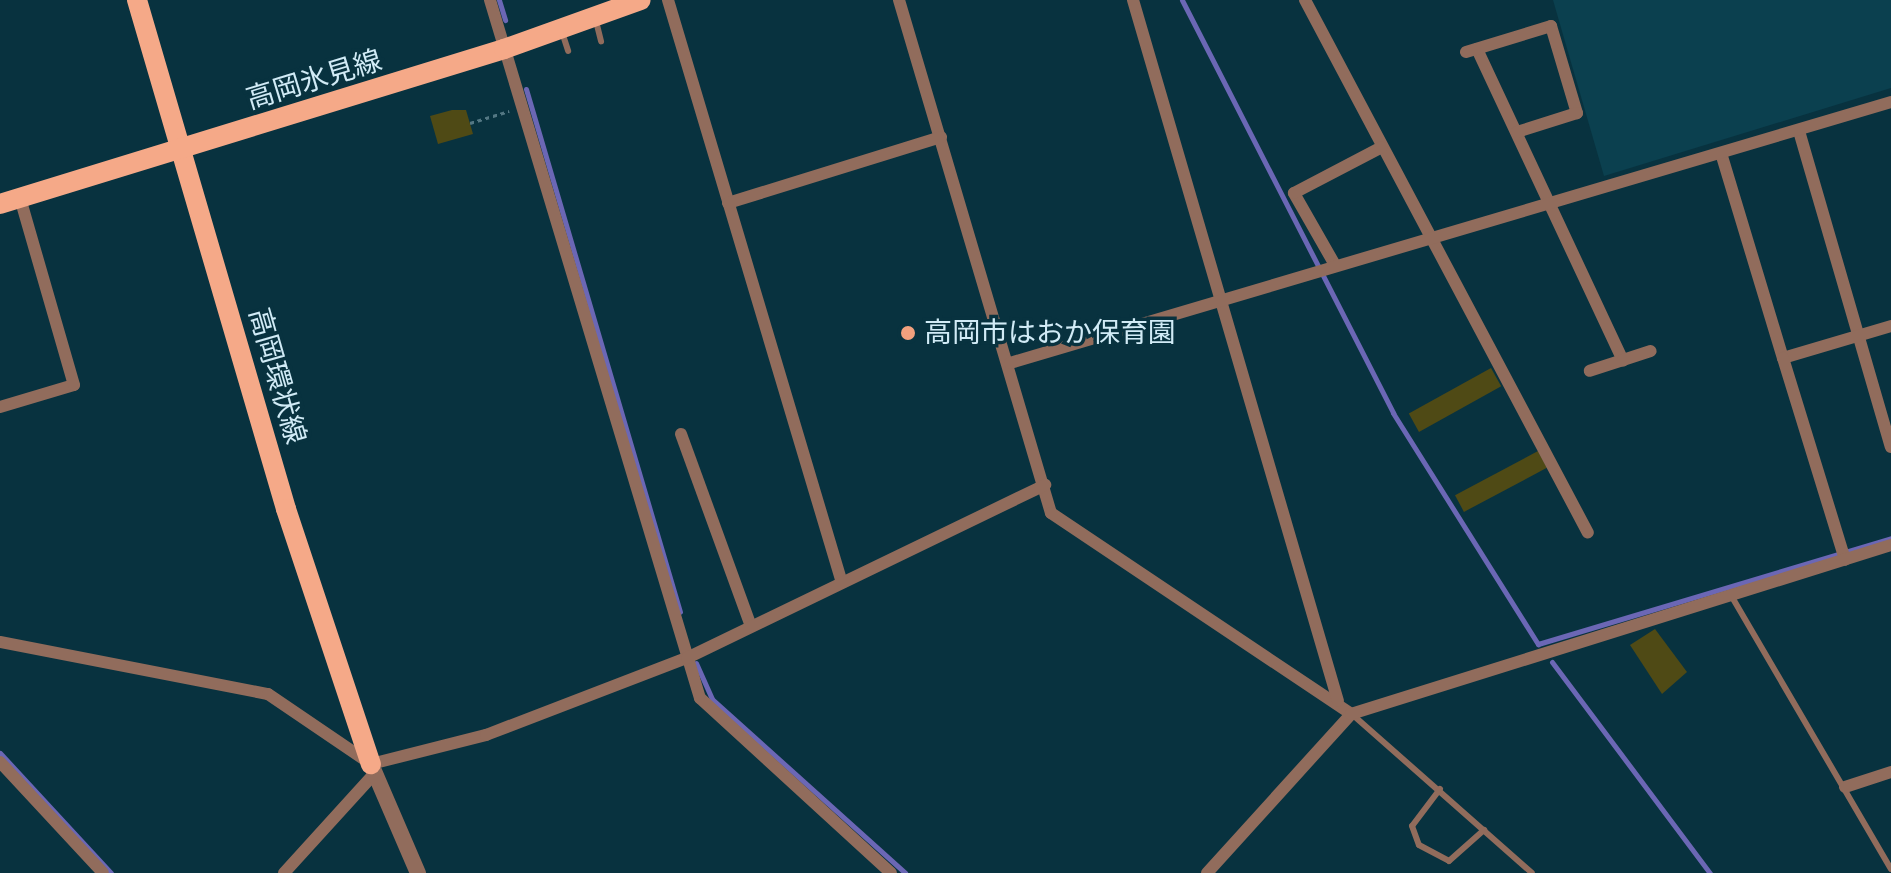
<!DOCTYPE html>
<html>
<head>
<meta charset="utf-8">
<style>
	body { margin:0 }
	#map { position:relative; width:1891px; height:873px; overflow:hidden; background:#08323f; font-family:Rubik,"Noto Sans JP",sans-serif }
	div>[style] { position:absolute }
	.built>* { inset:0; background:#0b404f }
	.stream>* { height:5px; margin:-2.5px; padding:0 2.5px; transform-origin:2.5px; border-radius:2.5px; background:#6b67b5 }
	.building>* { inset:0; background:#4f4a15; transform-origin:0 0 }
	.path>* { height:3px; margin-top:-1.5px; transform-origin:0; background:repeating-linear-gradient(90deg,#537783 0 4px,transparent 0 8px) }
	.service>* { height:6px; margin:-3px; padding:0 3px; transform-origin:3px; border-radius:3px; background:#916c5c }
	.minor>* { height:12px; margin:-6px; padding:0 6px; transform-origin:6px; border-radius:6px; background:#916c5c }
	.tertiary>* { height:16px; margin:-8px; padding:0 8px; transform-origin:8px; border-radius:8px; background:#916c5c }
	.primary>* { height:20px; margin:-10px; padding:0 10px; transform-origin:10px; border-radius:10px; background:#f5a988 }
	.dots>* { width:22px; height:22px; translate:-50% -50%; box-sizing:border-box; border:4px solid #08323f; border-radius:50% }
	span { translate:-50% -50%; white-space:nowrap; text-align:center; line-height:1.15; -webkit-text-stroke:7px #08323f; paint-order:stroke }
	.street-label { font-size:28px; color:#d1ebf6 }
	.poi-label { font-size:28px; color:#d1ebf6 }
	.left { translate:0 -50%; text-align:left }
</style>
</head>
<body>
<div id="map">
	<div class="built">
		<div style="clip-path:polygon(1553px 0,1891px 0,1891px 88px,1604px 176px)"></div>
	</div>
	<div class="stream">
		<div style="left:499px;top:0;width:21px;rotate:73deg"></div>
		<div style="left:1182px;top:0;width:464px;rotate:62.9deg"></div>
		<div style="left:1393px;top:413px;width:273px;rotate:57.9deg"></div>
		<div style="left:1538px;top:644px;width:369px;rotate:-16.7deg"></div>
		<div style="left:526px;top:89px;width:545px;rotate:73.59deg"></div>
		<div style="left:1552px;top:662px;width:264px;rotate:53.2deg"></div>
		<div style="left:696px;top:663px;width:39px;rotate:66deg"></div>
		<div style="left:712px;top:699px;width:260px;rotate:42deg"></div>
		<div style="left:0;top:753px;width:163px;rotate:47.2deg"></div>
	</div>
	<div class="building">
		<div style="clip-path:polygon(452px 110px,466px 110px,473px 134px,438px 144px,430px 116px)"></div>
		<div style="left:1491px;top:368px;width:21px;height:94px;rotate:61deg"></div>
		<div style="left:1538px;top:451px;width:19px;height:94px;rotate:62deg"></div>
		<div style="clip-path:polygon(1655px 629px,1687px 672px,1662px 694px,1630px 645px)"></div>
	</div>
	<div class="path">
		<div style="left:470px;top:123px;width:41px;rotate:-17.1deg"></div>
	</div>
	<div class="service">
		<div style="left:596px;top:21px;width:21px;rotate:76deg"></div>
		<div style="left:562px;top:32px;width:20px;rotate:72deg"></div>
		<div style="left:1732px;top:597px;width:315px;rotate:59.7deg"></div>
		<div style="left:1354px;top:716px;width:237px;rotate:41.4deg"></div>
		<div style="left:1440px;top:789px;width:46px;rotate:127.1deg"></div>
		<div style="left:1412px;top:826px;width:20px;rotate:70deg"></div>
		<div style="left:1419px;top:845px;width:34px;rotate:28deg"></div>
		<div style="left:1449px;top:861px;width:47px;rotate:-41.5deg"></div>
	</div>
	<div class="minor">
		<div style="left:490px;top:0;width:729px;rotate:73.26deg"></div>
		<div style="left:700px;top:698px;width:259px;rotate:42.5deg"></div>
		<div style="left:668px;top:0;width:608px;rotate:73.38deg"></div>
		<div style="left:899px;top:0;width:535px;rotate:73.5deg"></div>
		<div style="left:1051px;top:513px;width:361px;rotate:33.8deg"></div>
		<div style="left:1133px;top:0;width:730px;rotate:73.7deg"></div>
		<div style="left:1305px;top:0;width:603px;rotate:62.03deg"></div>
		<div style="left:1477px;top:49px;width:344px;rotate:64.9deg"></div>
		<div style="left:1623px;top:360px;width:35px;rotate:162deg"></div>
		<div style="left:1466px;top:52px;width:89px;rotate:-17deg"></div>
		<div style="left:1551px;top:26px;width:91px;rotate:73.4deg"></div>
		<div style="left:1577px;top:113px;width:63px;rotate:162.4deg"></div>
		<div style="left:1799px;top:131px;width:329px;rotate:73.8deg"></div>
		<div style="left:1721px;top:153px;width:214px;rotate:73.2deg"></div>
		<div style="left:1783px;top:358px;width:113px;rotate:-16.5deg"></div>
		<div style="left:728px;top:203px;width:223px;rotate:-17.2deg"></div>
		<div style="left:1335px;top:265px;width:83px;rotate:-119.7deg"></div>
		<div style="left:1294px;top:193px;width:99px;rotate:-27.6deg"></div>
		<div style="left:1783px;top:358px;width:211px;rotate:72.9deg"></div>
		<div style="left:1623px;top:360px;width:29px;rotate:-18deg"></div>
		<div style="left:1010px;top:363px;width:919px;rotate:-16.5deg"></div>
		<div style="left:0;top:407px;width:77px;rotate:-16.6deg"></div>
		<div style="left:74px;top:385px;width:195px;rotate:-106.1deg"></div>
		<div style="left:681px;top:434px;width:204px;rotate:70deg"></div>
		<div style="left:0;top:642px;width:273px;rotate:11deg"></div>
		<div style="left:268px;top:694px;width:125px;rotate:34.2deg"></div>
		<div style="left:371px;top:764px;width:119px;rotate:-14.2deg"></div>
		<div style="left:486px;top:735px;width:215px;rotate:-21deg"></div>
		<div style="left:687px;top:658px;width:398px;rotate:-25.8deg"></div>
		<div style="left:0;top:762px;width:151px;rotate:47.1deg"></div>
		<div style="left:1845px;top:787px;width:48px;rotate:-18.1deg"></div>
		<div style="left:284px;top:873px;width:135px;rotate:-47.7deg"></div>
		<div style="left:1207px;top:873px;width:215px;rotate:-47.8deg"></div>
		<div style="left:1351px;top:714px;width:566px;rotate:-17.38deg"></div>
	</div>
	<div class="tertiary">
		<div style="left:371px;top:764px;width:119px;rotate:66.7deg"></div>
	</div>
	<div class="primary">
		<div style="left:137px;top:0;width:530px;rotate:73.68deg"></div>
		<div style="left:286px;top:509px;width:269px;rotate:71.6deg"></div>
		<div style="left:0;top:204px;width:527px;rotate:-17.09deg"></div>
		<div style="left:504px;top:49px;width:145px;rotate:-19.7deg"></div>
	</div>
	<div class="dots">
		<div style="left:908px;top:333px;background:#f2a17e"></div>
	</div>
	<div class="street-label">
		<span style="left:314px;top:80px;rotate:-17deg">高岡氷見線</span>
		<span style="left:277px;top:376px;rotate:74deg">高岡環状線</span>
	</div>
	<div class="poi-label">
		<span class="left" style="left:924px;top:333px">高岡市はおか保育園</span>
	</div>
</div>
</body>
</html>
